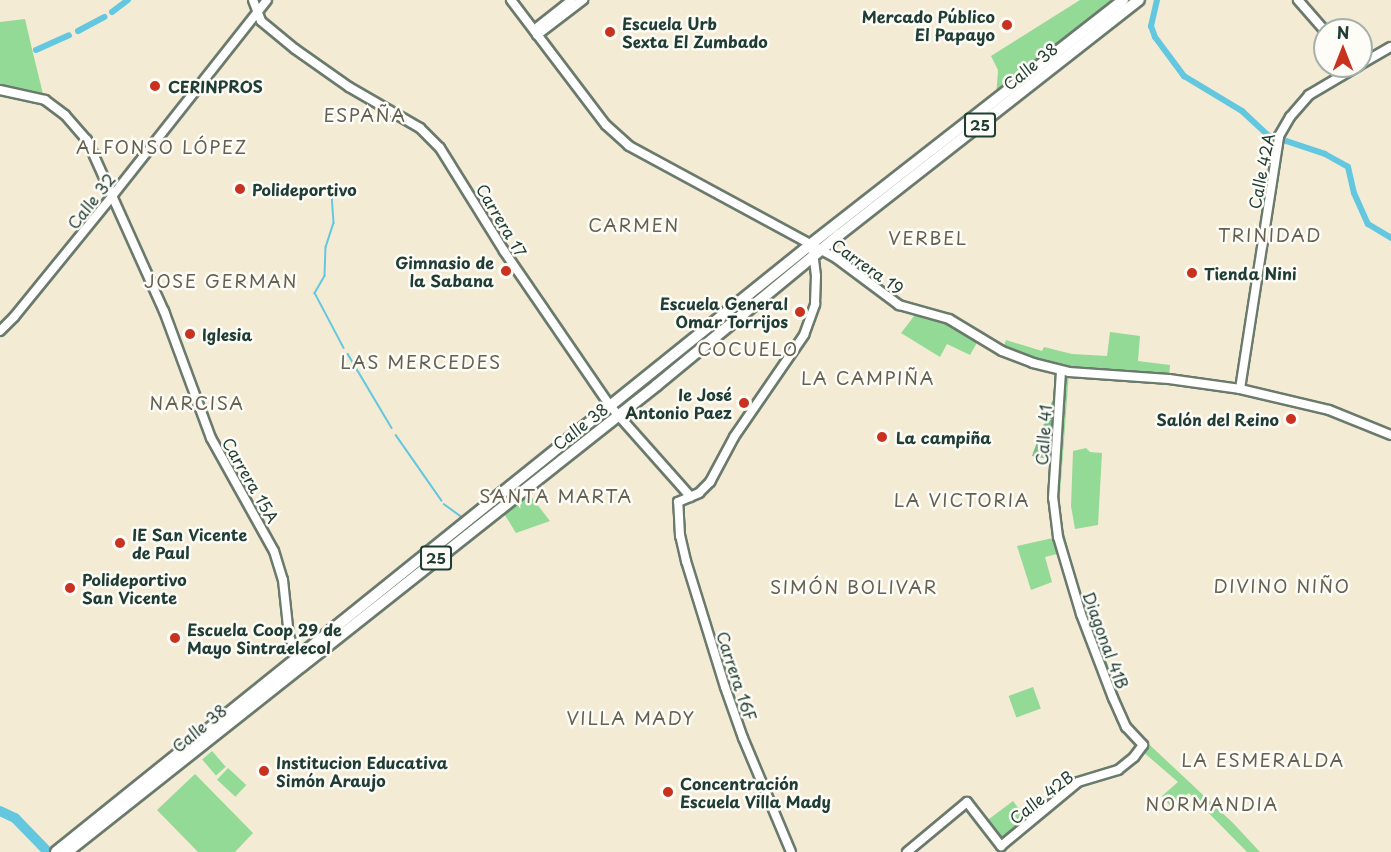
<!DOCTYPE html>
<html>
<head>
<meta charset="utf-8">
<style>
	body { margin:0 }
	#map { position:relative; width:1391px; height:852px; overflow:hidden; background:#f4ebd5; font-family:"Playpen Sans",sans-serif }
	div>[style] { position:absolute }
	.green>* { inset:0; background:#92da95; transform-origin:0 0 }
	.forest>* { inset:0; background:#75ba7e }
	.stream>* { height:1.5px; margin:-0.75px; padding:0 0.75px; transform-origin:0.75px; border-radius:0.75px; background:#63c7e0 }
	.canal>* { height:6px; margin:-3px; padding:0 3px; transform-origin:3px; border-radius:3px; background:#63c7e0 }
	.river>* { height:10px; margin:-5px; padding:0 5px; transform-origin:5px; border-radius:5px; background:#63c7e0 }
	.roads { filter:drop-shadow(2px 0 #6a7a6c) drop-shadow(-2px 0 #6a7a6c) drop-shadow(0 2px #6a7a6c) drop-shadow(0 -2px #6a7a6c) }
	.secondary>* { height:8px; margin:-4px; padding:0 4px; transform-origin:4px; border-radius:4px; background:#fff }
	.highway>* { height:10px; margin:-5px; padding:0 5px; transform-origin:5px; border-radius:5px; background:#fff }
	.dots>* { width:16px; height:16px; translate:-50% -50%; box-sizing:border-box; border:3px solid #fdfcf7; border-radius:50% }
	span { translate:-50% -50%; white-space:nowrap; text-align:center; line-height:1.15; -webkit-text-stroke:5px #fdfcf7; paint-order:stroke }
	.shield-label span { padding:2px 4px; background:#fdfcf7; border:2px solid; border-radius:4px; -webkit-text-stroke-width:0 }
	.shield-label { font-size:15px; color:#1f3d34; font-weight:700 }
	.poi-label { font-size:16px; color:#1f3d34; font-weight:700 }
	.right { translate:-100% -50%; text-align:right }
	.left { translate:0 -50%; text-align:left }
	.street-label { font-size:16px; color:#1f3d34 }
	.neighbourhood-label { font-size:18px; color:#656152; letter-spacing:1.5px }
	.north { position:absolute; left:1313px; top:18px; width:60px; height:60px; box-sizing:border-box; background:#fdfcf7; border:2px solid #a4b0a9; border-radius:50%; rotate:0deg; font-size:16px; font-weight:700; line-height:24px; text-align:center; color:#1f3d34 }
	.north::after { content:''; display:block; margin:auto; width:21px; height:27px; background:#c8321e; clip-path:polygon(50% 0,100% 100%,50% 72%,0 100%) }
</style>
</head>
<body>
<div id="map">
	<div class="green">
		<div style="clip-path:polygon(1080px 0,1123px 0,996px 98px,998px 70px,991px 56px)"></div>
		<div style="clip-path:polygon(25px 19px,32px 49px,45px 102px,0 90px,0 22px)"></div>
		<div style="clip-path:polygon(918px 311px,930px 313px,979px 339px,970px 355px,947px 344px,940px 357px,901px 333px)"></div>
		<div style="clip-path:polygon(1110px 332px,1140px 336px,1138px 361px,1170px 365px,1169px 379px,1069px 372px,1060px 495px,1060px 516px,1075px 578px,1129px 721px,1137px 733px,1233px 823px,1260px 852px,1247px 852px,1189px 793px,1171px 807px,1162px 796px,1178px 782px,1127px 738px,1116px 721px,1077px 618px,1057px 554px,1045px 557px,1052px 582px,1031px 590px,1017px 546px,1053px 538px,1047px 499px,1051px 459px,1056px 460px,1061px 371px,1002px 351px,1006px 340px,1042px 351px,1044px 347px,1072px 354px,1107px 356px)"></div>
		<div style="clip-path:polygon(1086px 448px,1090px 452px,1102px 453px,1098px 525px,1075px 529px,1071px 506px,1073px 451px)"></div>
		<div style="clip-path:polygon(529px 494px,550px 521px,516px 533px,503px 512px)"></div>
		<div style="left:1033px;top:687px;width:23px;height:26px;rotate:70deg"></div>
		<div style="left:212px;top:751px;width:21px;height:13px;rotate:49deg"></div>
		<div style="left:228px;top:768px;width:25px;height:16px;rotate:43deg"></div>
		<div style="clip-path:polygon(195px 774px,253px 833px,235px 852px,198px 852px,157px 810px)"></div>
		<div style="left:1013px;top:801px;width:26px;height:37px;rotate:53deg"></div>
	</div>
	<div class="forest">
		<div style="clip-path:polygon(1059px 387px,1056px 460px,1032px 456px,1051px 404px)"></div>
	</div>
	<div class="stream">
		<div style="left:332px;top:194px;width:29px;rotate:86deg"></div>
		<div style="left:334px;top:223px;width:25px;rotate:108deg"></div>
		<div style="left:326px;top:247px;width:29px;rotate:92deg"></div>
		<div style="left:325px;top:276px;width:20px;rotate:120deg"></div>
		<div style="left:315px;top:293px;width:62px;rotate:62.2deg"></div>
		<div style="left:348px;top:354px;width:86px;rotate:59.3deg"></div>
		<div style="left:396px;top:435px;width:80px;rotate:55.1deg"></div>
		<div style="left:444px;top:504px;width:24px;rotate:36deg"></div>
	</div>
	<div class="canal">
		<div style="left:1157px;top:0;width:27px;rotate:103deg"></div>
		<div style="left:1151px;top:26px;width:12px;rotate:70deg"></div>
		<div style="left:1155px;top:37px;width:49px;rotate:53.4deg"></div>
		<div style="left:1184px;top:76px;width:68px;rotate:31.1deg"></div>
		<div style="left:1242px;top:111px;width:35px;rotate:43deg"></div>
		<div style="left:1268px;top:135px;width:60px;rotate:18.4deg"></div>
		<div style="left:1325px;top:154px;width:26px;rotate:29deg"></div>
		<div style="left:1348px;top:167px;width:27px;rotate:77deg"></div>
		<div style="left:1354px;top:193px;width:34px;rotate:66deg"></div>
		<div style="left:1368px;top:224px;width:27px;rotate:31deg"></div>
		<div style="left:112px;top:12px;width:20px;rotate:-37deg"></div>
		<div style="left:78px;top:31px;width:30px;rotate:-28deg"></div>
		<div style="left:36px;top:50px;width:36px;rotate:-24deg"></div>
	</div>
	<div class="river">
		<div style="left:0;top:811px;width:17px;rotate:25deg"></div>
		<div style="left:15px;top:818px;width:47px;rotate:45.9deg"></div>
	</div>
	<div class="roads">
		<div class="secondary">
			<div style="left:253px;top:0;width:22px;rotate:69deg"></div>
			<div style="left:261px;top:21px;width:44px;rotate:39.5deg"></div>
			<div style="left:295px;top:49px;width:66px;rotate:35.1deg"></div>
			<div style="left:349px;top:87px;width:82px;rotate:30deg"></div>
			<div style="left:420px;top:128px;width:28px;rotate:45deg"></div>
			<div style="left:440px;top:148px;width:121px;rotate:58.1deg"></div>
			<div style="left:504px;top:251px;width:189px;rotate:55.6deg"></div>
			<div style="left:611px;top:407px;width:120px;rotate:48.4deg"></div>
			<div style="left:511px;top:0;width:157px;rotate:52.8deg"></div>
			<div style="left:606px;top:125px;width:31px;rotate:42deg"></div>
			<div style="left:629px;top:146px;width:235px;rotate:28.4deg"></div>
			<div style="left:836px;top:258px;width:79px;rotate:36.7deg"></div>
			<div style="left:899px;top:305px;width:52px;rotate:15.6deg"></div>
			<div style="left:949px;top:319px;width:62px;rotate:31.1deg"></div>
			<div style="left:1002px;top:351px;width:33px;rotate:21deg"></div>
			<div style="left:1033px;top:363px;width:37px;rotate:14deg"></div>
			<div style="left:1069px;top:372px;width:100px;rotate:4deg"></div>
			<div style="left:1169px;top:379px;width:72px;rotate:8deg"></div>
			<div style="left:1240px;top:389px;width:91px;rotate:13.3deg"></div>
			<div style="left:1329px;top:410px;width:67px;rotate:22deg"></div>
			<div style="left:1298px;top:0;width:41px;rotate:48.9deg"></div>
			<div style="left:534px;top:30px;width:48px;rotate:-38.3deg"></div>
			<div style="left:537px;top:35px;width:58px;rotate:-37.3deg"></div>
			<div style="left:1361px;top:64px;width:34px;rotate:-30deg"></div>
			<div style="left:0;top:90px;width:46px;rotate:12.5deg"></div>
			<div style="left:45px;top:100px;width:25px;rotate:37deg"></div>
			<div style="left:65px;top:115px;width:33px;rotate:49deg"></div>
			<div style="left:87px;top:140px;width:188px;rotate:65.8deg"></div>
			<div style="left:164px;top:311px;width:135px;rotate:69.7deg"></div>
			<div style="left:211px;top:438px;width:129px;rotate:60.9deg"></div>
			<div style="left:274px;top:551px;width:30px;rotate:73deg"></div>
			<div style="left:283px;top:580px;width:56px;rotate:83.9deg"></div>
			<div style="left:289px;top:636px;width:27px;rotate:68deg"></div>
			<div style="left:0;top:331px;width:20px;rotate:-45deg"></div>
			<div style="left:14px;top:317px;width:157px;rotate:-50.9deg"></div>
			<div style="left:113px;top:195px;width:248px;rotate:-51.7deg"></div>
			<div style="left:1240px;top:389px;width:256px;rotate:-81.2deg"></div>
			<div style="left:1279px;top:136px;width:22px;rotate:-60deg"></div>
			<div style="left:1290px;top:117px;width:29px;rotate:-49deg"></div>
			<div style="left:1309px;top:95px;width:57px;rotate:-30.6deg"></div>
			<div style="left:791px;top:852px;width:124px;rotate:-112.8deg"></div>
			<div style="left:743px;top:738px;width:54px;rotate:-109.4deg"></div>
			<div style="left:725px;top:687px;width:132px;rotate:-107.2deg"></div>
			<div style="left:686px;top:561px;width:26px;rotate:-103deg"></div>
			<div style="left:680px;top:536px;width:34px;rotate:-93deg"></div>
			<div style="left:678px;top:502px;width:23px;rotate:-23deg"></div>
			<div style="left:699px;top:493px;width:16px;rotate:-45deg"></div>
			<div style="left:710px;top:482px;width:51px;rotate:-61.9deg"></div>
			<div style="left:734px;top:437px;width:124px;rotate:-55.5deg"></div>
			<div style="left:804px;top:335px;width:33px;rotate:-70deg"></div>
			<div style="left:815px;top:304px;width:28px;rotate:-88deg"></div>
			<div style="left:816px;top:276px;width:24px;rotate:-97deg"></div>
			<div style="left:907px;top:852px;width:78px;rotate:-39.8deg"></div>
			<div style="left:967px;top:802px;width:56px;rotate:52.3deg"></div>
			<div style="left:1001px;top:846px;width:100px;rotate:-39.7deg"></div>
			<div style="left:1078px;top:782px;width:42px;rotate:-16.7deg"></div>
			<div style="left:1118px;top:770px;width:21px;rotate:-39deg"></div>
			<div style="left:1134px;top:757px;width:15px;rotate:-53deg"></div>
			<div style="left:1143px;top:745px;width:25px;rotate:-133deg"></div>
			<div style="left:1126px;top:727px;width:32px;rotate:-114deg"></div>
			<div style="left:1113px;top:698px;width:90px;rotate:-110.9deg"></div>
			<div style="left:1081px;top:614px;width:80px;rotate:-106.6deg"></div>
			<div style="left:1058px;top:537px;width:39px;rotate:-97deg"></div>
			<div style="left:1053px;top:498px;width:127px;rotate:-86.4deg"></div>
		</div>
		<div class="highway">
			<div style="left:56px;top:852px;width:969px;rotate:-38.84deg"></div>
			<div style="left:811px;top:244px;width:396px;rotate:-38deg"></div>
			<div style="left:67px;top:852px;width:752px;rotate:-38.36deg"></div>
			<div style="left:657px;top:385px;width:236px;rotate:-39.5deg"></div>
			<div style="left:839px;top:235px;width:381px;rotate:-38.1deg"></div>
		</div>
	</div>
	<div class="dots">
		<div style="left:1007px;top:25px;background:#c8321e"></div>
		<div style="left:610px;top:32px;background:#c8321e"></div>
		<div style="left:155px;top:86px;background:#c8321e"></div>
		<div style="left:240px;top:189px;background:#c8321e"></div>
		<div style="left:506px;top:271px;background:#c8321e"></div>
		<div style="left:1192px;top:273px;background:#c8321e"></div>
		<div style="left:800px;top:312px;background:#c8321e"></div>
		<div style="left:190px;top:334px;background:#c8321e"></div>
		<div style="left:744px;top:403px;background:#c8321e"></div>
		<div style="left:1291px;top:419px;background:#c8321e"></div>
		<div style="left:882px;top:437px;background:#c8321e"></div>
		<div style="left:120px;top:543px;background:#c8321e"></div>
		<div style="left:70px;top:588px;background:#c8321e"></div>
		<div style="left:175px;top:638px;background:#c8321e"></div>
		<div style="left:264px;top:771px;background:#c8321e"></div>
		<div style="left:668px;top:792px;background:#c8321e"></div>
	</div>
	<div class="shield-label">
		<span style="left:980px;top:125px">25</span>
		<span style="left:436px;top:558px">25</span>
	</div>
	<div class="poi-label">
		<span class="right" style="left:995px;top:25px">Mercado Público<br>El Papayo</span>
		<span class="left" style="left:622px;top:32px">Escuela Urb<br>Sexta El Zumbado</span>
		<span class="left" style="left:168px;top:86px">CERINPROS</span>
		<span class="left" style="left:252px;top:189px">Polideportivo</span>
		<span class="right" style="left:494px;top:271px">Gimnasio de<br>la Sabana</span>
		<span class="left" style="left:1204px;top:273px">Tienda Nini</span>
		<span class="right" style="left:788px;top:312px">Escuela General<br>Omar Torrijos</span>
		<span class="left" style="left:202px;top:334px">Iglesia</span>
		<span class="right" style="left:732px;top:403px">Ie José<br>Antonio Paez</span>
		<span class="right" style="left:1279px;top:419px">Salón del Reino</span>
		<span class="left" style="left:896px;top:437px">La campiña</span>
		<span class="left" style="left:132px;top:543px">IE San Vicente<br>de Paul</span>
		<span class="left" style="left:82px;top:588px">Polideportivo<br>San Vicente</span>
		<span class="left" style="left:187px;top:638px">Escuela Coop 29 de<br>Mayo Sintraelecol</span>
		<span class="left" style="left:276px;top:771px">Institucion Educativa<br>Simón Araujo</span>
		<span class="left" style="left:680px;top:792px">Concentración<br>Escuela Villa Mady</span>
	</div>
	<div class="street-label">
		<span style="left:1030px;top:66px;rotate:-39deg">Calle 38</span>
		<span style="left:1261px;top:171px;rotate:-79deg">Calle 42A</span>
		<span style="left:91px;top:201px;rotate:-51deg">Calle 32</span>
		<span style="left:502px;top:220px;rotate:59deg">Carrera 17</span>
		<span style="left:868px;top:266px;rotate:35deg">Carrera 19</span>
		<span style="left:580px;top:426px;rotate:-38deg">Calle 38</span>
		<span style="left:1043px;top:435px;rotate:-86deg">Calle 41</span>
		<span style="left:251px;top:480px;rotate:60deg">Carrera 15A</span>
		<span style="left:1106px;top:640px;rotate:70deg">Diagonal 41B</span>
		<span style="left:737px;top:676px;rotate:72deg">Carrera 16F</span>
		<span style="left:199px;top:728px;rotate:-39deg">Calle 38</span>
		<span style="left:1041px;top:797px;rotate:-38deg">Calle 42B</span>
	</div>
	<div class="neighbourhood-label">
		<span style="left:365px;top:115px">ESPAÑA</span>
		<span style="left:162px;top:147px">ALFONSO LÓPEZ</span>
		<span style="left:634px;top:225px">CARMEN</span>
		<span style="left:1270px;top:235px">TRINIDAD</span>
		<span style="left:928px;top:238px">VERBEL</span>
		<span style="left:221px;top:281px">JOSE GERMAN</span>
		<span style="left:748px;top:349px">COCUELO</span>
		<span style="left:421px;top:362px">LAS MERCEDES</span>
		<span style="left:868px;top:378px">LA CAMPIÑA</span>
		<span style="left:197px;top:403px">NARCISA</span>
		<span style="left:556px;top:496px">SANTA MARTA</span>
		<span style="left:962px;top:500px">LA VICTORIA</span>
		<span style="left:1282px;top:586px">DIVINO NIÑO</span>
		<span style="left:854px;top:587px">SIMÓN BOLIVAR</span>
		<span style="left:631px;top:718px">VILLA MADY</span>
		<span style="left:1263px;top:760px">LA ESMERALDA</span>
		<span style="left:1212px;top:804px">NORMANDIA</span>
	</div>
	<div class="north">N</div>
</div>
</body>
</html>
